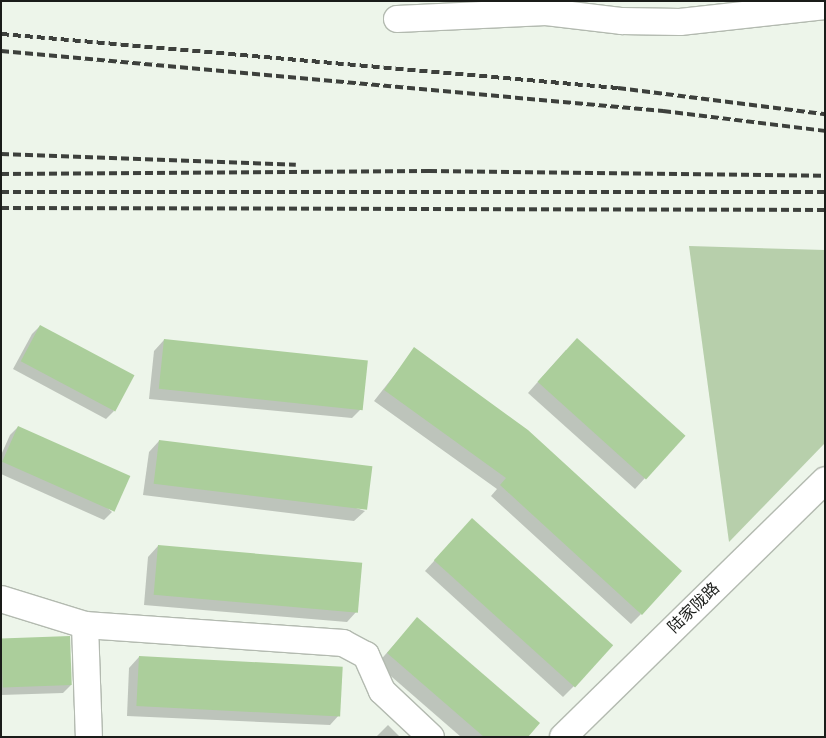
<!DOCTYPE html>
<html>
<head>
<meta charset="utf-8">
<style>
	body { margin:0 }
	#map { position:relative; width:826px; height:738px; overflow:hidden; background:#edf5ea; font-family:Montserrat,"Noto Sans SC",sans-serif }
	div>[style] { position:absolute }
	.green>* { inset:0; background:#b7cfab }
	.shadow>* { inset:0; background:#0003 }
	.building>* { inset:0; background:#abce9b; transform-origin:0 0 }
	.roads { filter:drop-shadow(1px 0 #b3bab0) drop-shadow(-1px 0 #b3bab0) drop-shadow(0 1px #b3bab0) drop-shadow(0 -1px #b3bab0) }
	.minor>* { height:26px; margin:-13px; padding:0 13px; transform-origin:13px; border-radius:13px; background:#fff }
	.rail>* { height:4px; margin-top:-2px; transform-origin:0; background:repeating-linear-gradient(90deg,#3d403c 0 8px,transparent 0 12px) }
	span { translate:-50% -50%; white-space:nowrap; text-align:center; line-height:1.15; -webkit-text-stroke:4.5px #fff; paint-order:stroke }
	.street-label { font-size:16px; color:#1a1c19 }
	.frame { position:absolute; inset:0; border:2px solid #1a1c19; pointer-events:none }
</style>
</head>
<body>
<div id="map">
	<div class="green">
		<div style="clip-path:polygon(689px 246px,825px 250px,825px 443px,729px 542px)"></div>
	</div>
	<div class="shadow">
		<div style="clip-path:polygon(40px 326px,114px 411px,106px 419px,13px 369px,32px 334px)"></div>
		<div style="clip-path:polygon(164px 340px,362px 408px,352px 418px,149px 399px,154px 351px)"></div>
		<div style="clip-path:polygon(415px 349px,641px 614px,631px 624px,491px 496px,497px 489px,374px 401px)"></div>
		<div style="clip-path:polygon(566px 350px,645px 478px,635px 489px,528px 393px)"></div>
		<div style="clip-path:polygon(18px 427px,112px 512px,104px 520px,1px 474px,1px 455px,10px 435px)"></div>
		<div style="clip-path:polygon(159px 441px,365px 511px,354px 521px,143px 495px,149px 452px)"></div>
		<div style="clip-path:polygon(462px 530px,574px 686px,563px 697px,425px 571px)"></div>
		<div style="clip-path:polygon(158px 546px,357px 611px,347px 622px,144px 605px,148px 557px)"></div>
		<div style="clip-path:polygon(407px 630px,527px 737px,461px 737px,377px 664px)"></div>
		<div style="clip-path:polygon(1px 639px,71px 685px,63px 693px,1px 695px)"></div>
		<div style="clip-path:polygon(139px 657px,340px 714px,330px 725px,127px 716px,129px 668px)"></div>
		<div style="clip-path:polygon(388px 725px,400px 737px,376px 737px)"></div>
	</div>
	<div class="building">
		<div style="left:40px;top:325px;width:107px;height:41px;rotate:28deg"></div>
		<div style="left:577px;top:338px;width:146px;height:59px;rotate:42deg"></div>
		<div style="left:164px;top:339px;width:205px;height:50px;rotate:6deg"></div>
		<div style="clip-path:polygon(414px 347px,528px 430px,682px 571px,642px 615px,500px 485px,506px 478px,384px 390px)"></div>
		<div style="left:18px;top:426px;width:123px;height:39px;rotate:24deg"></div>
		<div style="left:159px;top:440px;width:215px;height:44px;rotate:7deg"></div>
		<div style="left:472px;top:518px;width:190px;height:57px;rotate:42deg"></div>
		<div style="left:158px;top:545px;width:205px;height:50px;rotate:5deg"></div>
		<div style="clip-path:polygon(417px 617px,540px 723px,528px 737px,484px 737px,387px 653px)"></div>
		<div style="left:70px;top:636px;width:49px;height:69px;rotate:88deg"></div>
		<div style="left:139px;top:656px;width:204px;height:50px;rotate:3deg"></div>
	</div>
	<div class="roads">
		<div class="minor">
			<div style="left:397px;top:19px;width:149px;rotate:-2.7deg"></div>
			<div style="left:546px;top:12px;width:77px;rotate:6.8deg"></div>
			<div style="left:622px;top:21px;width:58px;rotate:1deg"></div>
			<div style="left:680px;top:22px;width:146px;rotate:-6.3deg"></div>
			<div style="left:1px;top:599px;width:88px;rotate:17.2deg"></div>
			<div style="left:85px;top:625px;width:259px;rotate:4deg"></div>
			<div style="left:343px;top:643px;width:26px;rotate:28deg"></div>
			<div style="left:366px;top:655px;width:39px;rotate:66deg"></div>
			<div style="left:382px;top:691px;width:67px;rotate:43.2deg"></div>
			<div style="left:85px;top:625px;width:112px;rotate:88deg"></div>
			<div style="left:563px;top:737px;width:367px;rotate:-44.4deg"></div>
		</div>
	</div>
	<div class="rail">
		<div style="left:1px;top:34px;width:619px;rotate:5deg"></div>
		<div style="left:618px;top:88px;width:209px;rotate:7.2deg"></div>
		<div style="left:1px;top:51px;width:665px;rotate:5.18deg"></div>
		<div style="left:663px;top:111px;width:163px;rotate:7deg"></div>
		<div style="left:1px;top:154px;width:295px;rotate:2.1deg"></div>
		<div style="left:1px;top:174px;width:428px;rotate:-0.4deg"></div>
		<div style="left:429px;top:171px;width:396px;rotate:0.7deg"></div>
		<div style="left:1px;top:192px;width:824px"></div>
		<div style="left:1px;top:208px;width:824px;rotate:0.14deg"></div>
	</div>
	<div class="street-label">
		<span style="left:694px;top:608px;rotate:-44deg">陆家陇路</span>
	</div>
	<div class="frame"></div>
</div>
</body>
</html>
